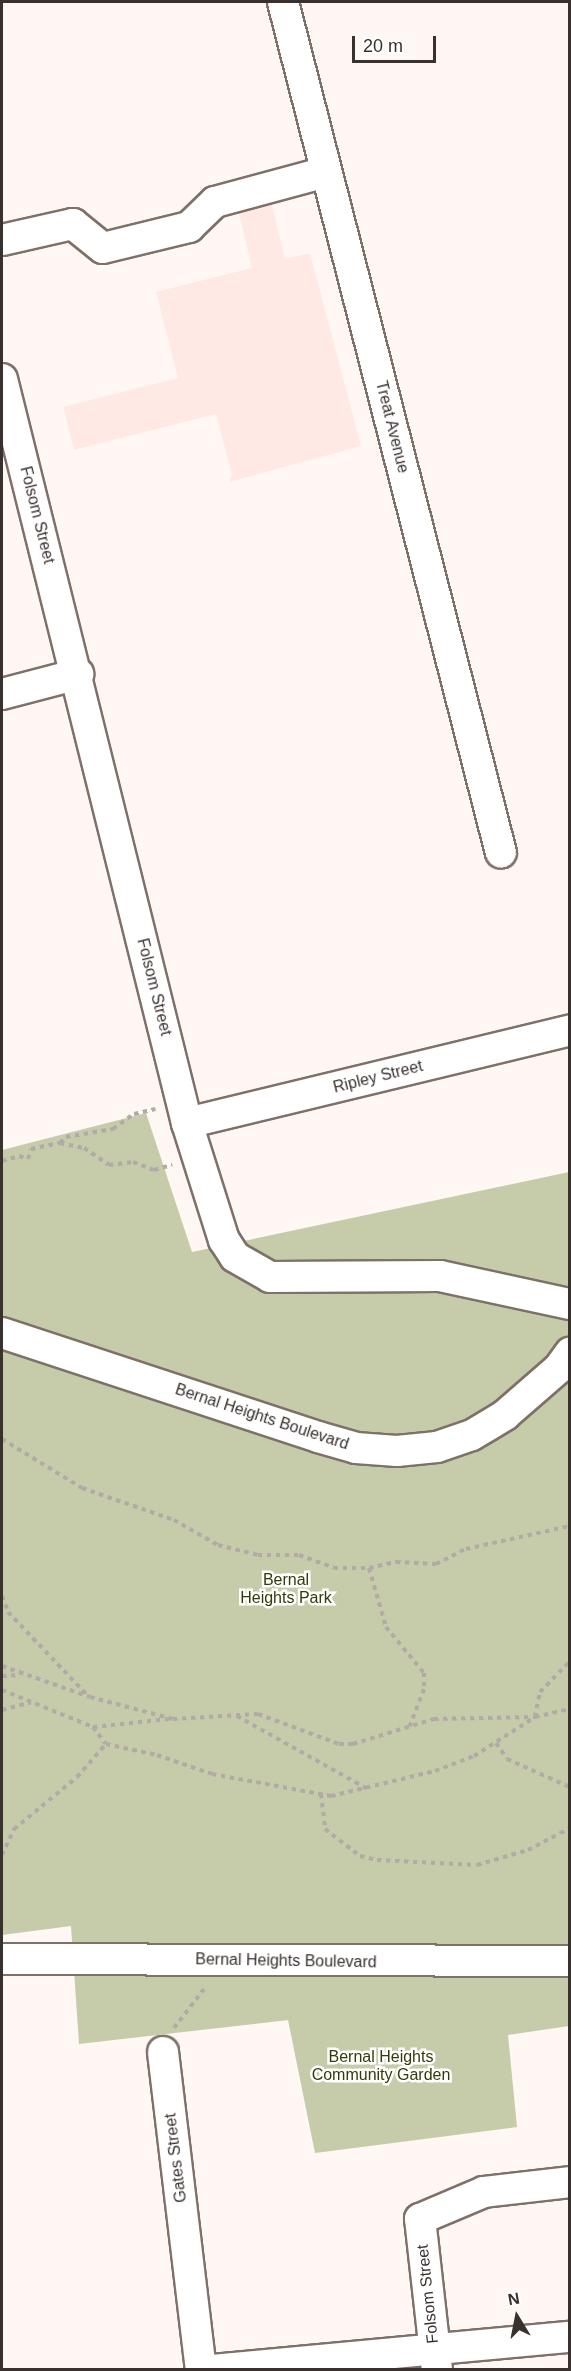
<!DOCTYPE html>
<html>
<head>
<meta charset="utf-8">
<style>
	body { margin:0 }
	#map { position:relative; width:571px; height:2371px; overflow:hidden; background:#fef7f3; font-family:Arial,sans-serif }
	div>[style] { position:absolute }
	.education>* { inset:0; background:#fee9e4 }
	.green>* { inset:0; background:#c6cbaa }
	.path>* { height:4px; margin-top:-2px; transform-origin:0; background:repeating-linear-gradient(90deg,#b1aaa6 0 4.5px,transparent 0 9px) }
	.roads { filter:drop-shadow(2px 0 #7f7068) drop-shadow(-2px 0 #7f7068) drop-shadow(0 2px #7f7068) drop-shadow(0 -2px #7f7068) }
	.minor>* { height:30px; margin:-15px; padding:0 15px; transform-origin:15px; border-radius:15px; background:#fff }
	span { translate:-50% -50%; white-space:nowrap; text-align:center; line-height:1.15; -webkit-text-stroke:5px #fff; paint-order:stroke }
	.street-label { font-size:16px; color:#38312e }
	.park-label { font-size:16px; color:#363a07 }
	.frame { position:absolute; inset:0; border:3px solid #38312e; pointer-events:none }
	.north { position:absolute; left:487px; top:2287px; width:60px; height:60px; -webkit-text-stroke:4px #fff; paint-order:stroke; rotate:350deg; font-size:16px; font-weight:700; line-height:24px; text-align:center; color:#38312e }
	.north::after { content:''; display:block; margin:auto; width:21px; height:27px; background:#38312e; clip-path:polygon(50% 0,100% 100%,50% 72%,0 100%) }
	.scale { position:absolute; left:352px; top:36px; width:84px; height:27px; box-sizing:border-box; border:3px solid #38312e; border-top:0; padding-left:8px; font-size:18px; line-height:21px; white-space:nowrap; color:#38312e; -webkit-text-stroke:4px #fff; paint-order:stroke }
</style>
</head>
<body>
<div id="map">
	<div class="education">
		<div style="clip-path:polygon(271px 201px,285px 259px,310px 253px,361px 446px,229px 482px,232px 475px,216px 414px,74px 450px,63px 407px,178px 378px,156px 292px,252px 268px,238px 210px)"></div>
	</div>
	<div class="green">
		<div style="clip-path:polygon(146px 1113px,192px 1252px,569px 1172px,569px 2026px,508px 2035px,517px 2127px,315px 2153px,288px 2020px,79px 2044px,71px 1926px,2px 1935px,2px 1150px)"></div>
	</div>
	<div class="path">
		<div style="left:60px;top:1143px;width:8px;rotate:-45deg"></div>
		<div style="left:66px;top:1137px;width:48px;rotate:-9.7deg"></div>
		<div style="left:113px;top:1129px;width:26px;rotate:-36deg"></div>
		<div style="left:134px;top:1114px;width:22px;rotate:-13deg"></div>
		<div style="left:2px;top:1161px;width:18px;rotate:-16deg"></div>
		<div style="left:19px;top:1156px;width:9px;rotate:18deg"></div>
		<div style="left:28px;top:1159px;width:10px;rotate:-73deg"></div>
		<div style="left:31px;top:1149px;width:30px;rotate:-12deg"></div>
		<div style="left:60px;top:1143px;width:25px;rotate:12deg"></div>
		<div style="left:84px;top:1148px;width:30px;rotate:34deg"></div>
		<div style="left:109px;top:1165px;width:24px;rotate:-7deg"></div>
		<div style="left:133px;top:1162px;width:22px;rotate:21deg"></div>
		<div style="left:154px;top:1170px;width:19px;rotate:-16deg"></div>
		<div style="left:2px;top:1439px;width:94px;rotate:31.5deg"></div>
		<div style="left:82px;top:1488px;width:97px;rotate:19.2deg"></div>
		<div style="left:174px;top:1520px;width:51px;rotate:29.6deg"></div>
		<div style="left:218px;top:1545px;width:41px;rotate:14deg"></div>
		<div style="left:258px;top:1555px;width:41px"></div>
		<div style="left:299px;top:1555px;width:37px;rotate:20deg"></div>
		<div style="left:334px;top:1568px;width:35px"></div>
		<div style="left:369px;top:1568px;width:28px;rotate:-13deg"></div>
		<div style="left:396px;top:1562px;width:40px;rotate:2.9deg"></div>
		<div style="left:436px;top:1564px;width:34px;rotate:-27deg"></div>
		<div style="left:466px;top:1549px;width:107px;rotate:-12.5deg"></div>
		<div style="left:369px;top:1568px;width:61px;rotate:73.9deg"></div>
		<div style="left:386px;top:1627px;width:60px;rotate:50.4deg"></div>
		<div style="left:424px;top:1673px;width:16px;rotate:90deg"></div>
		<div style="left:424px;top:1689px;width:40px;rotate:111deg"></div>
		<div style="left:2px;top:1596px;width:17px;rotate:69deg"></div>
		<div style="left:8px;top:1612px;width:117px;rotate:46.4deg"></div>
		<div style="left:2px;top:1666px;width:93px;rotate:19.4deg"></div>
		<div style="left:90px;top:1697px;width:86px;rotate:14.8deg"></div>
		<div style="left:173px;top:1719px;width:85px;rotate:-3.4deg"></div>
		<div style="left:258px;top:1714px;width:86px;rotate:20.3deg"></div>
		<div style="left:339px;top:1744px;width:14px"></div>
		<div style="left:353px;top:1744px;width:85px;rotate:-17.2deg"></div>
		<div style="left:434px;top:1719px;width:101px;rotate:-1.1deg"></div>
		<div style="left:535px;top:1717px;width:25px;rotate:-79deg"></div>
		<div style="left:540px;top:1692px;width:43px;rotate:-45.9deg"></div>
		<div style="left:2px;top:1676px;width:17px;rotate:-3deg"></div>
		<div style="left:2px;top:1690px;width:98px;rotate:22.1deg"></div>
		<div style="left:93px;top:1727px;width:21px;rotate:53deg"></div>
		<div style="left:106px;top:1744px;width:52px;rotate:12.2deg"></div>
		<div style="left:157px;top:1755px;width:58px;rotate:19.1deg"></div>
		<div style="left:212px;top:1774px;width:121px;rotate:10.5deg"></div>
		<div style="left:331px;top:1796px;width:107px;rotate:-13.5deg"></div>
		<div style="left:435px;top:1771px;width:42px;rotate:-21deg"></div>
		<div style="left:474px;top:1756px;width:72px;rotate:-32.6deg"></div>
		<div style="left:535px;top:1717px;width:36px;rotate:-13deg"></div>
		<div style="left:2px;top:1710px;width:30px;rotate:-15deg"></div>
		<div style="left:237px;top:1716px;width:148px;rotate:29.2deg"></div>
		<div style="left:93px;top:1727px;width:76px;rotate:-6deg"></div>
		<div style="left:496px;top:1743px;width:19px;rotate:55deg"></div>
		<div style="left:507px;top:1759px;width:69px;rotate:24deg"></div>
		<div style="left:321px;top:1794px;width:35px;rotate:83deg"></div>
		<div style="left:325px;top:1829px;width:44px;rotate:37.6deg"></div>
		<div style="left:360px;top:1856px;width:17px;rotate:13deg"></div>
		<div style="left:377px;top:1860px;width:100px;rotate:2.9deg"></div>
		<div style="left:477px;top:1865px;width:53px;rotate:-16.4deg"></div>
		<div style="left:528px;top:1850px;width:47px;rotate:-27.6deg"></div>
		<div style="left:2px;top:1855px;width:29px;rotate:-65deg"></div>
		<div style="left:14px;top:1829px;width:82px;rotate:-39.5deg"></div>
		<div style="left:77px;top:1777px;width:44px;rotate:-48.7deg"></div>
		<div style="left:174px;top:2028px;width:49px;rotate:-52.4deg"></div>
	</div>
	<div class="roads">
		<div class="minor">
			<div style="left:283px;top:2px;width:878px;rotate:75.63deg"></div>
			<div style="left:2px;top:240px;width:73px;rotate:-12.7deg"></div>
			<div style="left:73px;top:224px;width:38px;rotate:39deg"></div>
			<div style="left:103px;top:248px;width:89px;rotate:-13.7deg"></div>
			<div style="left:189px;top:227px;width:36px;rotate:-44deg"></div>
			<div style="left:215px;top:202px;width:115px;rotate:-15.1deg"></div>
			<div style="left:2px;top:379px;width:767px;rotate:76.04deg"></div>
			<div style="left:187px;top:1123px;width:123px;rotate:72.5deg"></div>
			<div style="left:224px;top:1240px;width:20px;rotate:57deg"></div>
			<div style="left:235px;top:1257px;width:40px;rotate:29.7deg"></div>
			<div style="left:270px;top:1277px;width:170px;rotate:-0.3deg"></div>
			<div style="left:440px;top:1276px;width:133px;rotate:12.2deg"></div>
			<div style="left:2px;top:694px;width:79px;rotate:-14.7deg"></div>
			<div style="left:187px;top:1123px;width:394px;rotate:-13.6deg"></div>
			<div style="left:2px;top:1333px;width:333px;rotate:18.2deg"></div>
			<div style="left:318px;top:1437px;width:40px;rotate:16deg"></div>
			<div style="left:356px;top:1448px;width:41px;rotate:4.2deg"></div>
			<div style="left:397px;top:1451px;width:40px;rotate:-5.7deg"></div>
			<div style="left:437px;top:1447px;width:37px;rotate:-19deg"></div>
			<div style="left:472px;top:1435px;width:39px;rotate:-31deg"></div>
			<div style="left:505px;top:1415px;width:72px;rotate:-41deg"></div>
			<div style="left:559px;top:1368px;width:19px;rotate:-54deg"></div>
			<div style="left:2px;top:1959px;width:568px;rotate:0.2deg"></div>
			<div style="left:163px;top:2052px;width:320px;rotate:83.2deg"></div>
			<div style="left:211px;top:2370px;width:361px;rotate:-5.3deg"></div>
			<div style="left:437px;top:2370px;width:152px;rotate:-96.4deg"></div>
			<div style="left:420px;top:2219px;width:69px;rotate:-22.9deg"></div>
			<div style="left:484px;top:2192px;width:87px;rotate:-6.6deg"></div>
		</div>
	</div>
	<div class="street-label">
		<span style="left:392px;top:427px;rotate:76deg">Treat Avenue</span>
		<span style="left:37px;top:515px;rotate:76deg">Folsom Street</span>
		<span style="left:154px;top:987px;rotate:76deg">Folsom Street</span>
		<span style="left:378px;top:1077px;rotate:-14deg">Ripley Street</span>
		<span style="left:262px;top:1417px;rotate:18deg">Bernal Heights Boulevard</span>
		<span style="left:286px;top:1961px;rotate:1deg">Bernal Heights Boulevard</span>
		<span style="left:176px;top:2158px;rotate:-97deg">Gates Street</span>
		<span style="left:428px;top:2294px;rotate:-96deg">Folsom Street</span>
	</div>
	<div class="park-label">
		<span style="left:286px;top:1589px">Bernal<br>Heights Park</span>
		<span style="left:381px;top:2066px">Bernal Heights<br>Community Garden</span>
	</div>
	<div class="frame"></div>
	<div class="north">N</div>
	<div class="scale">20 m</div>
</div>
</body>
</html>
